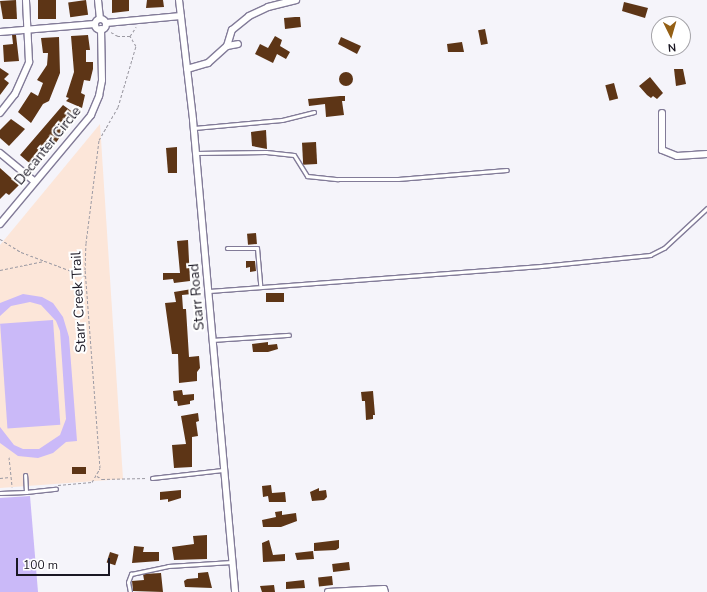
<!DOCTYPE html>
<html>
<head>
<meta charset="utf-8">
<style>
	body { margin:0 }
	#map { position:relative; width:707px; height:592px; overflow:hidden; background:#f5f4fa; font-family:"Nunito Sans",sans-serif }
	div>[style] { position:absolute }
	.education>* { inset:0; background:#fce6d9 }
	.green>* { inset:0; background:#cab9f8; transform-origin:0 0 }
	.building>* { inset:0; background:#5d3516; transform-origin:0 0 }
	.round { border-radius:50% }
	.path>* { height:1px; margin-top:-0.5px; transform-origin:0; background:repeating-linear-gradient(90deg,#9c9aa3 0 3px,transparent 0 5px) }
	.roads { filter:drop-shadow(1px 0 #827b98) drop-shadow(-1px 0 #827b98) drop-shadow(0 1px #827b98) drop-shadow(0 -1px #827b98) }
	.service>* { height:3px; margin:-1.5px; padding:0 1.5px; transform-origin:1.5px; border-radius:1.5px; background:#fff }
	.minor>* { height:6px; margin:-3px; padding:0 3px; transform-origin:3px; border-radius:3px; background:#fff }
	.minor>.ring { margin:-3px; padding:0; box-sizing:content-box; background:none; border:6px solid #fff; border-radius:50% }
	span { translate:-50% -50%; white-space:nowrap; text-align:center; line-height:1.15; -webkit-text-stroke:4px #fff; paint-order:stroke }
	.street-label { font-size:14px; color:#1a1723 }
	.north { position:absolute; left:651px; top:16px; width:40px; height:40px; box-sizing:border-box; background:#fff; border:1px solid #a3a2a7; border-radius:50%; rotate:175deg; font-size:11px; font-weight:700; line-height:16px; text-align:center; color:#1a1723 }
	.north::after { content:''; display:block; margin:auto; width:14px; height:18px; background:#945f14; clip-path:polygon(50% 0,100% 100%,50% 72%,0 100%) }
	.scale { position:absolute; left:16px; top:558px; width:94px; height:18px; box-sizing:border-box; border:2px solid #1a1723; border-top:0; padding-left:5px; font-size:12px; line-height:14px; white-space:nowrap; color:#1a1723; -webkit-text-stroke:3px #fff; paint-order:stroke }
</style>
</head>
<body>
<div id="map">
	<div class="education">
		<div style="clip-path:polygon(100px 124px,123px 479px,0 488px,0 245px)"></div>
	</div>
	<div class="green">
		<div style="clip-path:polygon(23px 294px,42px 297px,53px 303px,63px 317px,69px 337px,77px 441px,66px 442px,53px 453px,38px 458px,18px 456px,0 443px,0 427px,14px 445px,23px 449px,39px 449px,60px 435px,66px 419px,60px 331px,56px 321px,41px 305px,30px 302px,11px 306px,0 316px,0 303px)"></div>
		<div style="left:53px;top:320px;width:105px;height:53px;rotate:86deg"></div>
		<div style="clip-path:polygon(30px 496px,38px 592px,0 592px,0 498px)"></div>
	</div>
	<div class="building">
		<div style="clip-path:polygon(16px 0,17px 19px,3px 19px,0 1px)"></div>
		<div style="left:38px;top:0;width:18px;height:19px"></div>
		<div style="left:86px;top:0;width:15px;height:18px;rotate:82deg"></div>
		<div style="clip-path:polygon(112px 0,129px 0,129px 11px,112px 13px)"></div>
		<div style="clip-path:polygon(147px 0,163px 0,164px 7px,146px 8px)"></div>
		<div style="clip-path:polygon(624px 2px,648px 8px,645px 18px,622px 11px)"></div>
		<div style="clip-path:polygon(295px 17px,300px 17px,301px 27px,285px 29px,284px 18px)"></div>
		<div style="left:485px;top:29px;width:15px;height:7px;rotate:79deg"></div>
		<div style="clip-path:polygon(12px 35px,16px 35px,19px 61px,4px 62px,3px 45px,13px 44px)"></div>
		<div style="clip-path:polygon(88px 35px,90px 50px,86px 50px,86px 62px,93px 62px,93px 69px,90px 81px,84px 80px,81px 93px,85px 95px,82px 108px,66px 101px,69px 98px,66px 97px,74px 72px,71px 36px)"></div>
		<div style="clip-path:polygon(275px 36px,282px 40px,280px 46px,290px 52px,286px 59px,277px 54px,273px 63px,255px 54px,260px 44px,268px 48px)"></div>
		<div style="clip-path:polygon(59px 37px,60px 73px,49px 101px,43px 104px,31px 123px,18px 112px,31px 92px,38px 96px,43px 83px,37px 80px,47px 65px,48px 53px,43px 53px,41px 38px)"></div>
		<div style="clip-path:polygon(341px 37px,361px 46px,357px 54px,338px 44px)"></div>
		<div style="clip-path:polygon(462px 42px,464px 52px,448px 52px,447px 44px)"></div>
		<div style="clip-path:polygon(0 68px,9px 74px,4px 79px,9px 83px,0 95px)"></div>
		<div style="clip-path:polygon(674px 69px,683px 69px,686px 84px,676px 86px)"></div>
		<div class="round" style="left:339px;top:72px;width:14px;height:14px"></div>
		<div style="clip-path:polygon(650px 77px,663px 93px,657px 99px,653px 96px,651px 98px,647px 95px,639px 86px)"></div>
		<div style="left:614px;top:83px;width:16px;height:9px;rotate:75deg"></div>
		<div style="clip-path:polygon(340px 96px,345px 96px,345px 101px,342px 101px,344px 115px,326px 117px,325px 104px,309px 106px,308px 99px)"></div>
		<div style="clip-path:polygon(63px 105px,78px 116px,74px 121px,69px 117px,62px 127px,65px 129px,52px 149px,46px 144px,39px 152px,43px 155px,34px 167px,20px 155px)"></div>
		<div style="clip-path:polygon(11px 119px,25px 129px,9px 146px,0 138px,0 130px)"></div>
		<div style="clip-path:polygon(266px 130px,267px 149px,252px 146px,251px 132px)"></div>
		<div style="left:316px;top:142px;width:22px;height:14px;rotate:87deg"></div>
		<div style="clip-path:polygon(177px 147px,177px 173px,168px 173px,166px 148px)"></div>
		<div style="clip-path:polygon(0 168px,19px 185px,9px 195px,6px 193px,0 199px)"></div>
		<div style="left:256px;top:233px;width:11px;height:9px;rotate:85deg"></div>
		<div style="clip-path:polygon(188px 240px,190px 281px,174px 283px,173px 279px,163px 280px,163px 273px,180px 273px,177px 241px)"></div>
		<div style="clip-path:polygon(246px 261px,255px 261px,256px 271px,250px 272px,250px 267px,246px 268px)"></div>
		<div style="clip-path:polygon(192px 289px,192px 294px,182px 295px,183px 309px,186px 309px,189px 357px,199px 356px,200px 368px,197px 372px,197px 381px,179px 383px,178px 354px,172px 354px,165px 303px,176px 302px,174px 292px)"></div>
		<div style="left:284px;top:293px;width:9px;height:18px;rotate:90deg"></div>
		<div style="clip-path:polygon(268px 342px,268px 345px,277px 344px,278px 349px,268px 352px,253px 352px,252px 344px)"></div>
		<div style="clip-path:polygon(182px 390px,183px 395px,194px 394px,194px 400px,190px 401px,190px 404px,178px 406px,177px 401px,174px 401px,173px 391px)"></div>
		<div style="clip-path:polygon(373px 391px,375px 415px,373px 415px,373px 419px,366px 420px,365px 401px,362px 401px,361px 392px)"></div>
		<div style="clip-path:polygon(198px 413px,199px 421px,196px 422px,198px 436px,192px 437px,192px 467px,174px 468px,172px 445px,186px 444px,181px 416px)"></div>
		<div style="left:86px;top:467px;width:7px;height:14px;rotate:90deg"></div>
		<div style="clip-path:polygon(271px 485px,272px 493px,285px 492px,286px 502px,269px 502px,268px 496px,263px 497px,262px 486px)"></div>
		<div style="clip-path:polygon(319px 488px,319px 491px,326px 490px,327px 497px,324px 500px,312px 501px,310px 492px)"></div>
		<div style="clip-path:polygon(181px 490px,181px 498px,168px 502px,168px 499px,160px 500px,160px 492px)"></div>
		<div style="clip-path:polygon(282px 511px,282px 515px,296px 513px,297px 521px,281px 527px,263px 527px,262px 520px,276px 517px,275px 512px)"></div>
		<div style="clip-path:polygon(207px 535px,207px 559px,174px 560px,172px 547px,194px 544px,193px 536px)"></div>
		<div style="clip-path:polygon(269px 540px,273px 555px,285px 554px,285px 561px,263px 562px,262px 543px)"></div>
		<div style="clip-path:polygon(339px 540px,339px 548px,336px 550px,314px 551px,314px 543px)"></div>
		<div style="clip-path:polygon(134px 546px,144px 547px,143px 552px,159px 552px,159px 561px,132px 563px)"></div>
		<div style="clip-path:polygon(313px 551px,314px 559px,297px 560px,295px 553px)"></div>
		<div style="left:110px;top:552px;width:9px;height:11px;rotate:18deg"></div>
		<div style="left:349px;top:562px;width:8px;height:17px;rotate:83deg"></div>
		<div style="clip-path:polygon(208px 572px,212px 588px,185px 587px,184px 581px,187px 579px,198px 578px,198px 573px)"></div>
		<div style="clip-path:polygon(161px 573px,163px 592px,133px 591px,132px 581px,144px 580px,143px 574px)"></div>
		<div style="left:332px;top:576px;width:9px;height:14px;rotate:84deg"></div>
		<div style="clip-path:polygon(304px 580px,305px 588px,286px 589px,286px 582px)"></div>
		<div style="clip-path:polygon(274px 585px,275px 592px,262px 592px,260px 586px)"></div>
	</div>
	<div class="path">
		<div style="left:130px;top:36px;width:11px;rotate:-56deg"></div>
		<div style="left:0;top:239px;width:25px;rotate:32deg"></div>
		<div style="left:21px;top:252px;width:68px;rotate:20.6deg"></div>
		<div style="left:0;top:270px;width:45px;rotate:-11.6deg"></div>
		<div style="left:9px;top:457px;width:30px;rotate:84deg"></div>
		<div style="left:97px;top:476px;width:6px;rotate:31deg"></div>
		<div style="left:102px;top:479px;width:45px;rotate:-1.3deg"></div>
		<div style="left:0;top:478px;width:10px;rotate:-6deg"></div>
		<div style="left:58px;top:485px;width:34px;rotate:-5deg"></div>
		<div style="left:92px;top:482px;width:16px;rotate:-60deg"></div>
		<div style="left:100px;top:468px;width:199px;rotate:-94.3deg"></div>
		<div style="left:85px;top:270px;width:27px;rotate:-88deg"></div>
		<div style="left:86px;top:243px;width:104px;rotate:-82.8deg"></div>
		<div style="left:99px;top:140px;width:38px;rotate:-60deg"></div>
		<div style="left:118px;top:107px;width:64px;rotate:-73.6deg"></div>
		<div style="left:136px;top:46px;width:12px;rotate:-121deg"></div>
		<div style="left:130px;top:36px;width:12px;rotate:180deg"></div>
		<div style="left:118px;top:36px;width:10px;rotate:-151deg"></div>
	</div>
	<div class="roads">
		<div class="service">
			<div style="left:194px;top:128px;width:88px;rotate:-5.2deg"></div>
			<div style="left:282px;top:120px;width:33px;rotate:-14deg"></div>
			<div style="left:196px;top:153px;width:70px;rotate:-0.8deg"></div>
			<div style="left:266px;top:152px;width:28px;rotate:6deg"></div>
			<div style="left:294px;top:155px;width:25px;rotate:58deg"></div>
			<div style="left:307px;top:176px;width:31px;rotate:6deg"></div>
			<div style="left:338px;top:179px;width:60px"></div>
			<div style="left:398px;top:179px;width:109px;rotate:-4.7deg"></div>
			<div style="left:227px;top:248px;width:30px"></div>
			<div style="left:257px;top:248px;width:37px;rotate:85deg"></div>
			<div style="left:209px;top:291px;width:333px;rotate:-4.3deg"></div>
			<div style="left:541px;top:266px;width:110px;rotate:-5.8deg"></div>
			<div style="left:650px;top:255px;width:16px;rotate:-27deg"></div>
			<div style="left:664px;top:248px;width:59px;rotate:-42.9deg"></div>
			<div style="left:213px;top:340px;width:76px;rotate:-3.8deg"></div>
			<div style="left:152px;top:478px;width:71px;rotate:-6.4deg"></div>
			<div style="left:26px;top:492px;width:30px;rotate:-6deg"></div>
			<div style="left:0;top:493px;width:26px;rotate:-2deg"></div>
			<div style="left:26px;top:492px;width:17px;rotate:-93deg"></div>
			<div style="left:130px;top:592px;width:10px;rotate:-101deg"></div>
			<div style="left:128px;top:582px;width:9px;rotate:-69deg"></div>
			<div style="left:131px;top:574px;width:38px;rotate:-12deg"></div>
			<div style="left:168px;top:566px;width:64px;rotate:-3.6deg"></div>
		</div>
		<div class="minor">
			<div style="left:98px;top:0;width:18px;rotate:84deg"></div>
			<div style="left:179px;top:0;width:121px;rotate:83.3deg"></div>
			<div style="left:193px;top:120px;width:474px;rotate:84.9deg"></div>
			<div class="ring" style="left:94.5px;top:18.5px;width:5px;height:5px"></div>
			<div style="left:106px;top:23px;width:75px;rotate:-5.3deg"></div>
			<div style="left:0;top:32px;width:95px;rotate:-4.8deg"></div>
			<div style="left:227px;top:46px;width:11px;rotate:-10deg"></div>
			<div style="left:187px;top:69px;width:22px;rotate:-16deg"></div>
			<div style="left:208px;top:63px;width:25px;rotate:-42deg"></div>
			<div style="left:227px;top:46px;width:17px;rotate:-73deg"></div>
			<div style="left:232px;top:30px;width:22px;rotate:-39deg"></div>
			<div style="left:249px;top:16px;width:21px;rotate:-25deg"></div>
			<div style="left:268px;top:7px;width:29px;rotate:-14deg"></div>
			<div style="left:0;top:113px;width:24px;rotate:-52deg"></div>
			<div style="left:15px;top:94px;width:35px;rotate:-66deg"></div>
			<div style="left:29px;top:62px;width:62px;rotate:-92.8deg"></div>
			<div style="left:662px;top:113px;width:37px;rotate:90deg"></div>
			<div style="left:662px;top:150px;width:16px;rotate:22deg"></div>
			<div style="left:677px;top:156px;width:30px;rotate:-4deg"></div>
			<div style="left:0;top:153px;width:45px;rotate:39.6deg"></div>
			<div style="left:0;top:224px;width:142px;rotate:-50.1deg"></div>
			<div style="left:91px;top:115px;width:21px;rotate:-67deg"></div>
			<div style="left:99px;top:96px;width:16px;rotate:-79deg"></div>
			<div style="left:102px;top:80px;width:51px;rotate:-91.1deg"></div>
			<div style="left:328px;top:592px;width:56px;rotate:-3.1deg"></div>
			<div style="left:384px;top:589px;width:3px;rotate:72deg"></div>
		</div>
	</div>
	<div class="street-label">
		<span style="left:48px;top:146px;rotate:-51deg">Decanter Circle</span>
		<span style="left:197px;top:297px;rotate:-95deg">Starr Road</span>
		<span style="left:79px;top:302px;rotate:-93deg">Starr Creek Trail</span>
	</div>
	<div class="north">N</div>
	<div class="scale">100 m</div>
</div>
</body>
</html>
